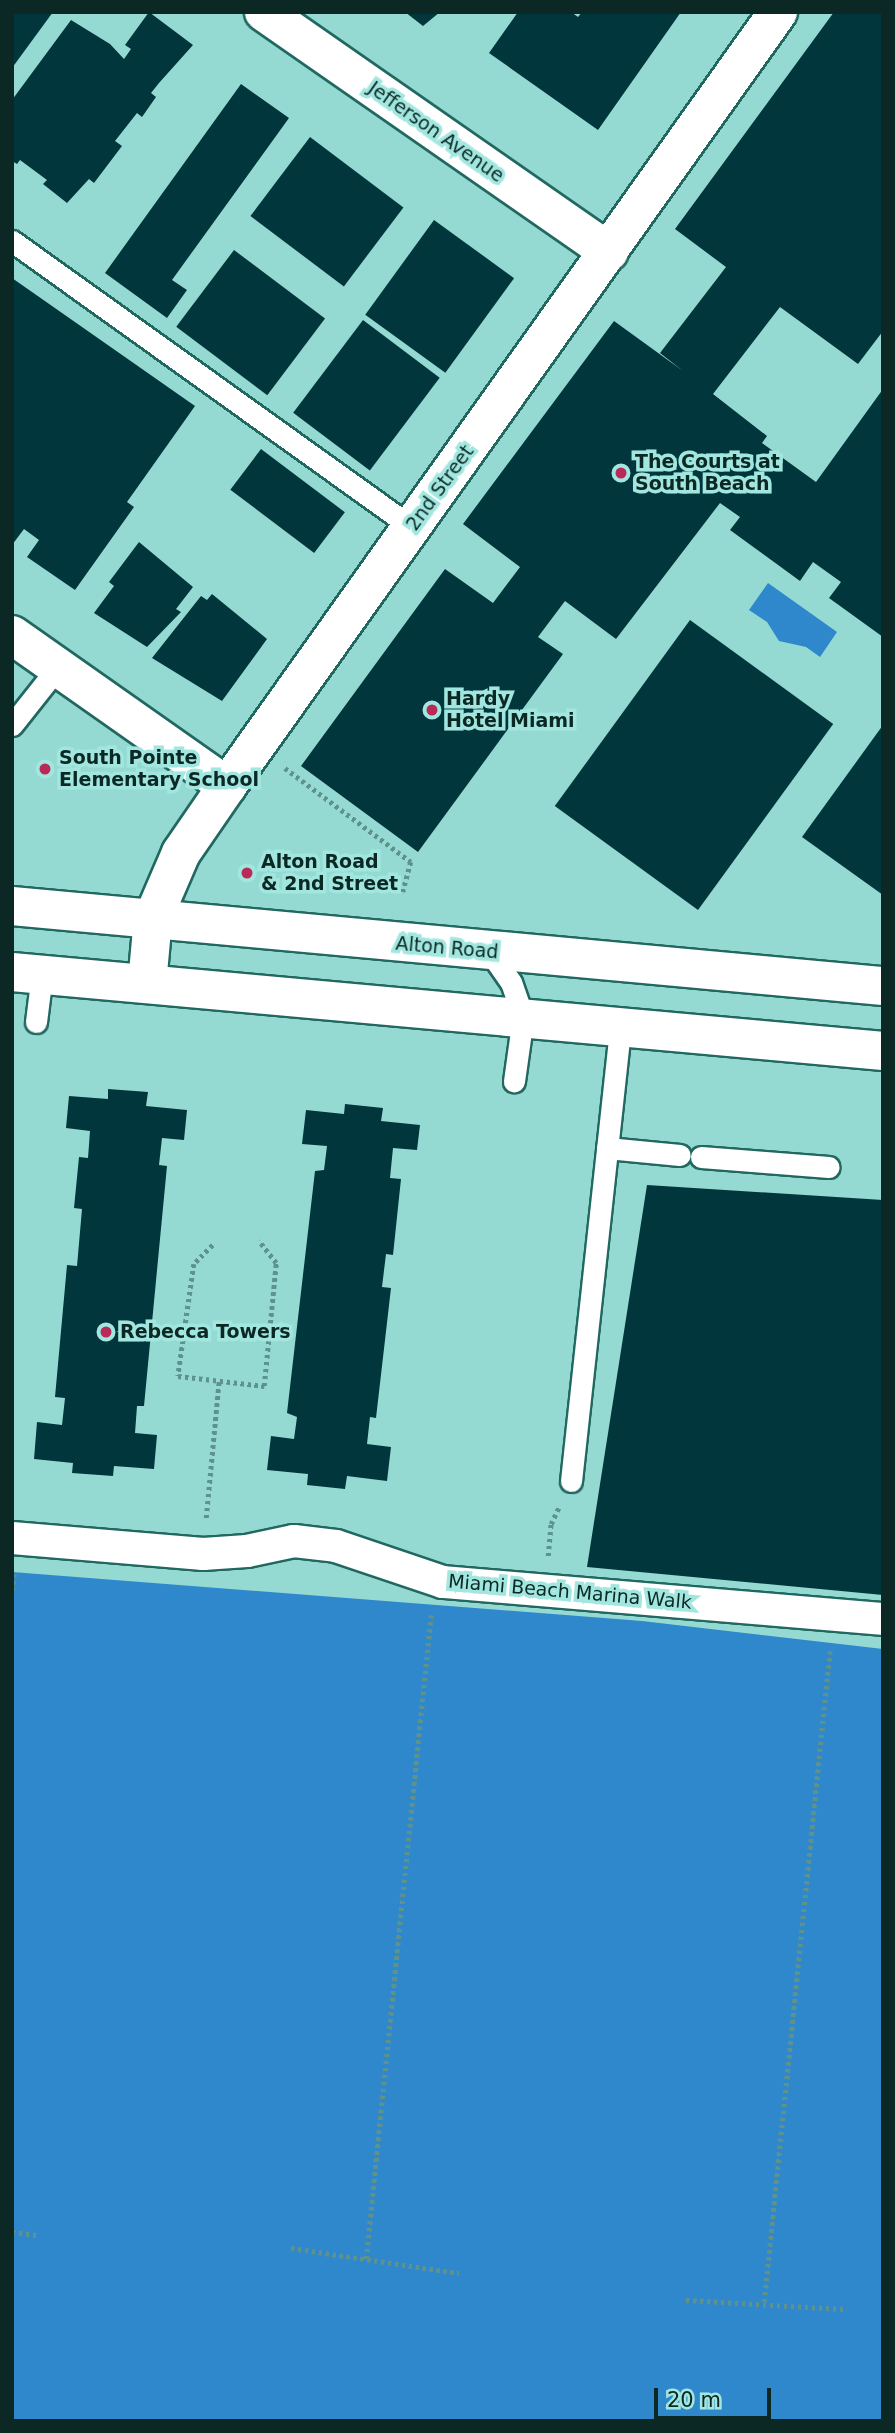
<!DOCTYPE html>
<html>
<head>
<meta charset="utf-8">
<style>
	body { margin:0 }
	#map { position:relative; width:895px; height:2433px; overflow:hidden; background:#95dad2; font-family:"DejaVu Sans",sans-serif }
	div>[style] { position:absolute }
	.water>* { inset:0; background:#2f87cc }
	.building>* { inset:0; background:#00363c; transform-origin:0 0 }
	.path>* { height:4.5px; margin-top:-2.25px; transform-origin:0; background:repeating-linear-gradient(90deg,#5e928c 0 3.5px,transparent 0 7px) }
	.roads { filter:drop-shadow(2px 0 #216861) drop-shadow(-2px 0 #216861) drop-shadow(0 2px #216861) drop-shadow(0 -2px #216861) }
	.service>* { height:21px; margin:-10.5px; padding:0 10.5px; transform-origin:10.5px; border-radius:10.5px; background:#fff }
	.pedestrian>* { height:32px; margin:-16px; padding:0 16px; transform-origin:16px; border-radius:16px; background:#fff }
	.minor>* { height:38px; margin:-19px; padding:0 19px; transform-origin:19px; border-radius:19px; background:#fff }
	.tertiary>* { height:38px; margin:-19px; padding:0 19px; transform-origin:19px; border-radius:19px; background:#fff }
	.dots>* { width:19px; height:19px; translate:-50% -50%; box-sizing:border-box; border:4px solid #a2e7df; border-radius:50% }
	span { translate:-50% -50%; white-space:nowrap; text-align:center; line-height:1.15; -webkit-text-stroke:7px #a2e7df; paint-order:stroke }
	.street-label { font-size:19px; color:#0b2825 }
	.poi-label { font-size:19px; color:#0b2825; font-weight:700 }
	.left { translate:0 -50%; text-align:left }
	.frame { position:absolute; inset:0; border:14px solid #0b2825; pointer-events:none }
	.scale { position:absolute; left:654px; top:2388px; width:117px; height:32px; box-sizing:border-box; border:4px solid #0b2825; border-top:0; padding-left:9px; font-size:21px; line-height:24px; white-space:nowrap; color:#0b2825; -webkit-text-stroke:5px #a2e7df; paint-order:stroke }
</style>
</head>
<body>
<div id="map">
	<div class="water">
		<div style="clip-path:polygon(768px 583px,837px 632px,820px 657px,806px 647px,779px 641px,767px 622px,749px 610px)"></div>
		<div style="clip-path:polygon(12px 1572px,642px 1621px,883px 1649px,883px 2421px,12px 2421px)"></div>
	</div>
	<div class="building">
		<div style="clip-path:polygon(12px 12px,53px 12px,12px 68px)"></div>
		<div style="clip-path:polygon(149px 12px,193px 45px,159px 83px,151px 93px,156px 97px,142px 117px,137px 113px,115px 141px,122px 146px,94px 183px,89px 179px,67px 203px,43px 184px,47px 180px,20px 160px,17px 164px,12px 161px,12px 100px,71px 20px,110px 44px,124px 59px,131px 49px,125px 45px)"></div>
		<div style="clip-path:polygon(405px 12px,440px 12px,423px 26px)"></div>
		<div style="clip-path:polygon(518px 12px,571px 12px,578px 17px,582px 12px,681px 12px,598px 130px,489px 53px)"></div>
		<div style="clip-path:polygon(834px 12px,883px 12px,883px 331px,858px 364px,780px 307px,713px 394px,767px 436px,762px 443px,816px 482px,883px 389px,883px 637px,829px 598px,841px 582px,813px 562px,800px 581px,730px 530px,740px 517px,720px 503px,616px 639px,565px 601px,538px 637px,563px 654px,418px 852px,301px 766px,445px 569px,493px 603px,520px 567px,463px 524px,614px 321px,683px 371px,660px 353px,726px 267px,675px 229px)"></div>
		<div style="clip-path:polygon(241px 84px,289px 118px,172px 280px,187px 290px,167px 318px,105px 273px)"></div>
		<div style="left:310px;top:137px;width:117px;height:99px;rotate:37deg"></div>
		<div style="left:434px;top:220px;width:99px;height:117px;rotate:36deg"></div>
		<div style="left:234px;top:250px;width:114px;height:96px;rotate:37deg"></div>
		<div style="clip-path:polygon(12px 278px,195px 406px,127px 502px,134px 507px,75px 590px,27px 557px,39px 540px,24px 529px,12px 545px)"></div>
		<div style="left:363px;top:320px;width:96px;height:116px;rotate:37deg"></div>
		<div style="left:261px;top:449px;width:105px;height:51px;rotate:37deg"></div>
		<div style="clip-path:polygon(139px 542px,193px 587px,176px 609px,181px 612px,147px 647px,94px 613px,114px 586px,109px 582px)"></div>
		<div style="clip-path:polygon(212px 594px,267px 639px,222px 701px,152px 658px,201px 596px,207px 600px)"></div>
		<div style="left:690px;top:620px;width:177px;height:230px;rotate:36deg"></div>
		<div style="clip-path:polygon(883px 725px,883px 895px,802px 837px)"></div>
		<div style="clip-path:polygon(108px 1089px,148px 1092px,146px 1106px,187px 1110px,184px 1140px,162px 1138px,159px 1165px,167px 1166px,144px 1406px,137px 1406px,135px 1433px,157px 1435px,154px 1469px,114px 1466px,113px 1476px,72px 1473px,73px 1463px,34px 1459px,37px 1422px,62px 1425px,65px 1398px,55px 1397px,67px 1265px,77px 1266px,82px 1209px,74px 1208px,79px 1157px,88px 1158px,90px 1131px,66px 1128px,69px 1096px,108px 1099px)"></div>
		<div style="clip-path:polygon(345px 1104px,383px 1108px,381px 1121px,420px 1125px,417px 1150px,393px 1148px,390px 1178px,401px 1179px,393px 1255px,386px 1254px,382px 1287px,391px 1288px,376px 1418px,370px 1417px,367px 1444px,391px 1447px,387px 1481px,347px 1476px,345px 1489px,307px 1485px,308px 1474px,267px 1470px,271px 1436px,294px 1439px,297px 1417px,287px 1413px,315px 1171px,324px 1170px,327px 1146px,302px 1144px,306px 1110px,344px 1114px)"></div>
		<div style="clip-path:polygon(647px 1185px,883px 1200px,883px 1595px,587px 1567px)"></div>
	</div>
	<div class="path">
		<div style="left:285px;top:768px;width:157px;rotate:36.7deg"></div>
		<div style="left:411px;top:862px;width:31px;rotate:105deg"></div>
		<div style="left:213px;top:1245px;width:27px;rotate:135deg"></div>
		<div style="left:194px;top:1264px;width:113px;rotate:98.1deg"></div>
		<div style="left:178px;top:1376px;width:87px;rotate:6.6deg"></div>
		<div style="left:264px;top:1386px;width:124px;rotate:-84.4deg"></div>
		<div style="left:276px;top:1263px;width:28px;rotate:-128deg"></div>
		<div style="left:206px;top:1518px;width:138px;rotate:-84.6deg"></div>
		<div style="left:548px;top:1556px;width:32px;rotate:-85deg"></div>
		<div style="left:551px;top:1524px;width:19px;rotate:-65deg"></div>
		<div style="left:12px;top:1591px;width:17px;rotate:-83deg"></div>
		<div style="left:12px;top:2232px;width:25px;rotate:7deg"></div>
		<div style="left:291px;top:2248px;width:170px;rotate:8.5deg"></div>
		<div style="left:366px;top:2259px;width:647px;rotate:-84.24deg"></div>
		<div style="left:686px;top:2300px;width:158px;rotate:3.3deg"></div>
		<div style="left:764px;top:2302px;width:656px;rotate:-84.23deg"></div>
	</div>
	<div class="roads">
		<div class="service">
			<div style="left:12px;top:241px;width:492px;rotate:35.6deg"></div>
			<div style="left:12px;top:725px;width:74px;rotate:-51.6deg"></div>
			<div style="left:489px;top:951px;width:38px;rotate:55deg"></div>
			<div style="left:511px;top:982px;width:37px;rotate:71deg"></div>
			<div style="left:523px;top:1017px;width:65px;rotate:98deg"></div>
			<div style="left:36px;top:1022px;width:48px;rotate:-82.9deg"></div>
			<div style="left:607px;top:1148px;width:73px;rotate:5.5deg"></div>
			<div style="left:701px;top:1157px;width:128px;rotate:4.5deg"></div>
			<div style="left:571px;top:1481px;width:457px;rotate:-83.8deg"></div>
		</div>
		<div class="pedestrian">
			<div style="left:12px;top:1538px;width:192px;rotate:4.8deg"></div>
			<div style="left:203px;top:1554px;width:44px;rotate:-3.9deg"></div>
			<div style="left:247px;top:1551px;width:48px;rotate:-12deg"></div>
			<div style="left:294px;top:1541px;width:42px;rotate:6.8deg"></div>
			<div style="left:336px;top:1546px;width:113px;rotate:18.6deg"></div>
			<div style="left:443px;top:1582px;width:442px;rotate:4.8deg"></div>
		</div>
		<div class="minor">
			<div style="left:264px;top:12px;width:420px;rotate:34.8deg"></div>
			<div style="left:12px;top:635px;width:263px;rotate:35.1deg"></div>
			<div style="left:153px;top:918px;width:71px;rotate:-66.7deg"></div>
			<div style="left:181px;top:853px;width:81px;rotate:-55.5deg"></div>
			<div style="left:227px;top:786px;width:950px;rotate:-54.55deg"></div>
		</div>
		<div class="tertiary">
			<div style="left:12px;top:906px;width:875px;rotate:5.25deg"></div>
			<div style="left:12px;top:972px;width:875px;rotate:5.18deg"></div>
			<div style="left:147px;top:984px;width:66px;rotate:-84.8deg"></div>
		</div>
	</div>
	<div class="dots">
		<div style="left:621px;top:473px;background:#b92a59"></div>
		<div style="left:432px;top:710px;background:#b92a59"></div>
		<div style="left:45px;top:769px;background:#b92a59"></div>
		<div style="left:247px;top:873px;background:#b92a59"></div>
		<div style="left:106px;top:1332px;background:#b92a59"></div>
	</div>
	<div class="street-label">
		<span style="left:436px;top:132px;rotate:35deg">Jefferson Avenue</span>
		<span style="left:440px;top:488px;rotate:-54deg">2nd Street</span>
		<span style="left:447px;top:948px;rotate:5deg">Alton Road</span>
		<span style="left:570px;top:1592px;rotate:5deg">Miami Beach Marina Walk</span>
	</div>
	<div class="poi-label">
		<span class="left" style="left:635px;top:473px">The Courts at<br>South Beach</span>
		<span class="left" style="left:446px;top:710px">Hardy<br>Hotel Miami</span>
		<span class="left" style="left:59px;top:769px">South Pointe<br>Elementary School</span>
		<span class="left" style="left:261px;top:873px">Alton Road<br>&amp; 2nd Street</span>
		<span class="left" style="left:120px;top:1332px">Rebecca Towers</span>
	</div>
	<div class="frame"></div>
	<div class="scale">20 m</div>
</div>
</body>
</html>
